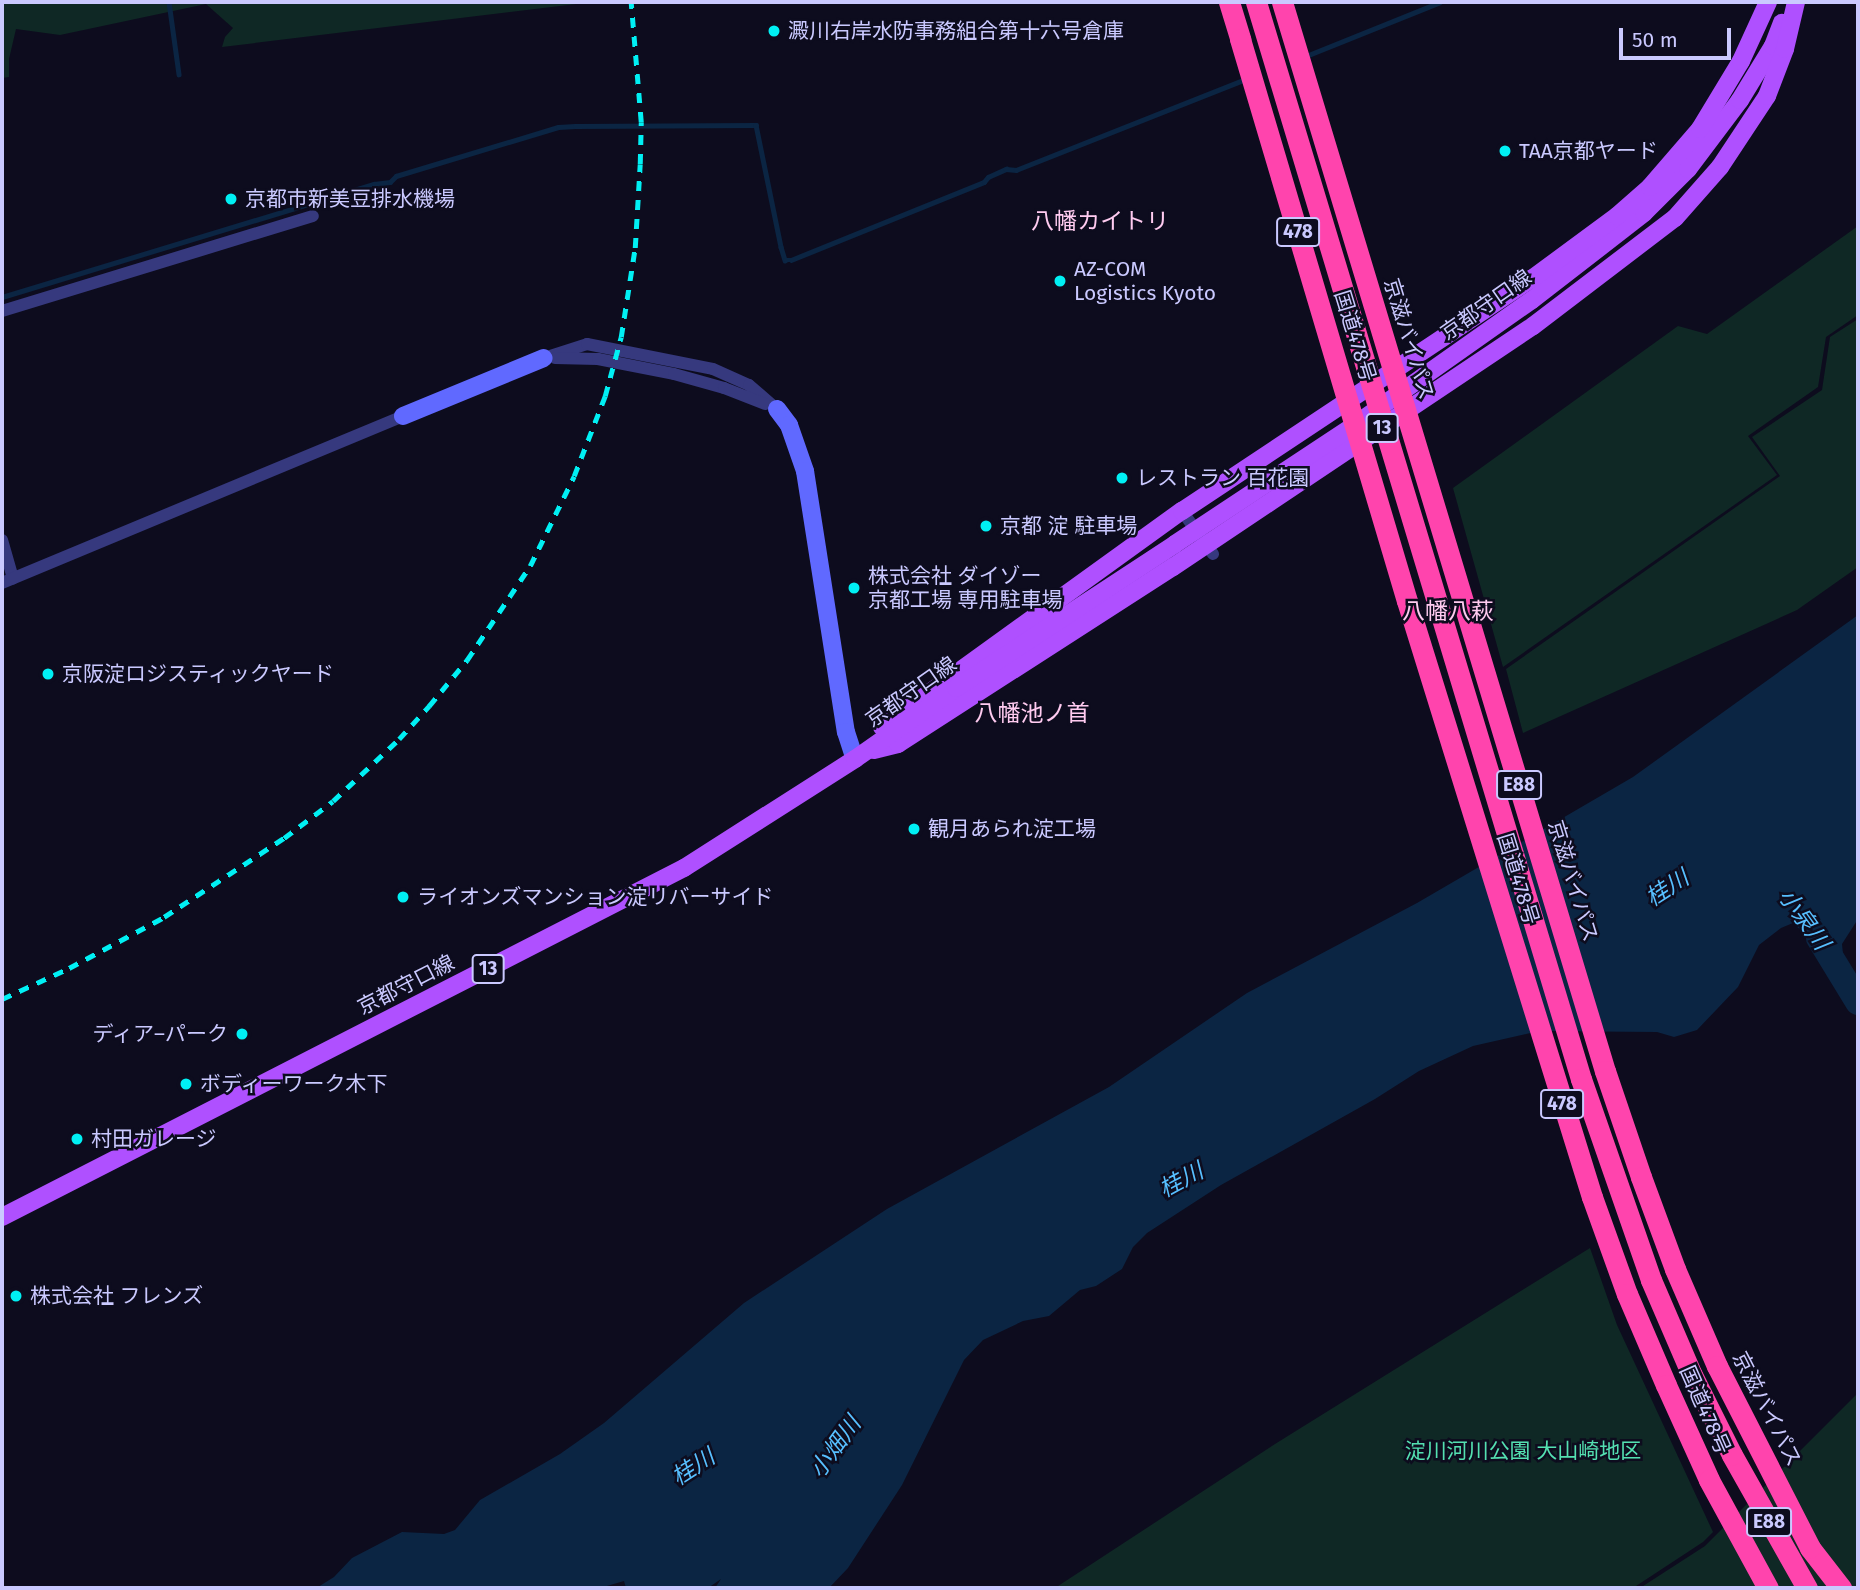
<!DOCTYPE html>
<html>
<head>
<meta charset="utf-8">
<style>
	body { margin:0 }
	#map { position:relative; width:1860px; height:1590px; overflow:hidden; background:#0d0c1e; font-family:"Fira Sans","Noto Sans JP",sans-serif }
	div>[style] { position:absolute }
	.green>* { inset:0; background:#0f2825 }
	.water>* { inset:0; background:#0b2543 }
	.stream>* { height:4.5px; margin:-2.25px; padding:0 2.25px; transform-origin:2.25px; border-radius:2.25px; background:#0b2543 }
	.river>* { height:26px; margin:-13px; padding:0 13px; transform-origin:13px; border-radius:13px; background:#0b2543 }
	.street>* { height:12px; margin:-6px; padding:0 6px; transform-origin:6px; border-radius:6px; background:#36397e }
	.secondary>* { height:18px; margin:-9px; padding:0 9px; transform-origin:9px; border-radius:9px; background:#6069ff }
	.primary>* { height:18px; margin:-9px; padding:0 9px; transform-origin:9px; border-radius:9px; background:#af50ff }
	.highway>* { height:21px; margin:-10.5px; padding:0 10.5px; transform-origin:10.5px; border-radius:10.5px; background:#ff44ad }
	.rail>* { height:4.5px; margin-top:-2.25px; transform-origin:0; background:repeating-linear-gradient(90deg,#00f0f4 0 10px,transparent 0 19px) }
	.primary-bridge>* { height:18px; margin:-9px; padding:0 9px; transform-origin:9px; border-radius:9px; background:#af50ff }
	.highway-bridge>* { height:21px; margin:-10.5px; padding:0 10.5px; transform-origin:10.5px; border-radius:10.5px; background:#ff44ad }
	.dots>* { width:19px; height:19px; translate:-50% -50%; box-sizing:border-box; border:4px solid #0d0c1e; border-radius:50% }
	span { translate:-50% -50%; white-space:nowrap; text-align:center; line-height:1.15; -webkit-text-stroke:5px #0d0c1e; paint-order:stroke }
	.shield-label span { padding:2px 5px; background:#0d0c1e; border:2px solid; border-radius:5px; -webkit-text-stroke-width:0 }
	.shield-label { font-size:19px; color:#cac9ff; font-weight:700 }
	.poi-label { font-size:21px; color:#cac9ff }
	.left { translate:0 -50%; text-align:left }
	.right { translate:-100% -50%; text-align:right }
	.street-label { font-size:21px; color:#cac9ff }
	.park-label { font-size:21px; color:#54e0b1 }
	.neighbourhood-label { font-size:23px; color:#ffcbf0 }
	.water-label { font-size:23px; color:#57bfff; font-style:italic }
	.frame { position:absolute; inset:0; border:4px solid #cac9ff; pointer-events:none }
	.scale { position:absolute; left:1619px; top:28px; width:112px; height:32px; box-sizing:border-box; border:4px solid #cac9ff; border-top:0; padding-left:9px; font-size:21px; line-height:24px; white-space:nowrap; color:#cac9ff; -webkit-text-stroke:5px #0d0c1e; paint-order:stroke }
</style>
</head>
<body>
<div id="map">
	<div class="green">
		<div style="clip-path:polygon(2px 2px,593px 2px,222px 47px,225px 37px,233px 28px,206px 4px,60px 35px,16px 29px,9px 59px,9px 77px,2px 78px)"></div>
		<div style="clip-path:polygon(1858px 226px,1858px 315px,1826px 337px,1818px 387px,1748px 436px,1777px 475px,1503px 667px,1453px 488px,1678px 326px,1707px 334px)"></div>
		<div style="clip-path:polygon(1858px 319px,1858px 567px,1797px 610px,1523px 733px,1506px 669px,1780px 476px,1752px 437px,1822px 390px,1830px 337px)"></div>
		<div style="clip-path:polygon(1590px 1248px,1617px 1325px,1713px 1532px,1703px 1542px,1633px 1588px,1055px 1588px,1275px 1444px)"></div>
		<div style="clip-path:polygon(1858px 1393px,1858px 1588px,1640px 1588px,1705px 1546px)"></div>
	</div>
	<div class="water">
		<div style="clip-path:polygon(1858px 615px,1858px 919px,1842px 944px,1844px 964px,1828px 971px,1807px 936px,1793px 923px,1781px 928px,1759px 945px,1738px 987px,1697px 1030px,1674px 1037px,1657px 1032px,1539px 1031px,1473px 1046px,1419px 1071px,1375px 1099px,1221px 1185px,1147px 1233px,1133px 1247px,1122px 1269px,1096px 1286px,1080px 1290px,1049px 1316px,1023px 1321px,983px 1340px,964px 1360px,902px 1485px,848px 1568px,829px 1588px,715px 1588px,721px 1579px,708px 1588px,626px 1588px,624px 1581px,600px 1588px,295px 1588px,318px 1587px,334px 1577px,352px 1558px,402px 1532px,444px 1534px,455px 1530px,480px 1500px,560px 1454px,604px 1423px,744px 1303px,887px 1209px,1109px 1087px,1247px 993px,1417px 903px,1633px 777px)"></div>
	</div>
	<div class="stream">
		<div style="left:169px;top:2px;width:73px;rotate:82.1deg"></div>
		<div style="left:1306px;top:56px;width:144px;rotate:-21.9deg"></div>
		<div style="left:2px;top:297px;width:389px;rotate:-16.9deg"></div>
		<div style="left:374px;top:184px;width:16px;rotate:-7deg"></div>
		<div style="left:390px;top:182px;width:8px;rotate:-45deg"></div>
		<div style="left:396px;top:176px;width:169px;rotate:-16.8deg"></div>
		<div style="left:558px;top:127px;width:17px;rotate:-3deg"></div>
		<div style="left:575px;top:126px;width:181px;rotate:-0.3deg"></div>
		<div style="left:756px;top:125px;width:125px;rotate:78.4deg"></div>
		<div style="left:781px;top:247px;width:14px;rotate:73deg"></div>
		<div style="left:785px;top:260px;width:6px"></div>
		<div style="left:791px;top:260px;width:208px;rotate:-22deg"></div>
		<div style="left:984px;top:182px;width:6px;rotate:-51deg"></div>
		<div style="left:988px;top:177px;width:20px;rotate:-24deg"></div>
		<div style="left:1006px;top:169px;width:10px;rotate:6deg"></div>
		<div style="left:1016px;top:170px;width:247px;rotate:-21.6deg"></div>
	</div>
	<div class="river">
		<div style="left:1819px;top:938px;width:75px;rotate:58.6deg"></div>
	</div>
	<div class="street">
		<div style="left:2px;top:311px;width:325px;rotate:-17deg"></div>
		<div style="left:544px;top:358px;width:45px;rotate:-18deg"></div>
		<div style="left:587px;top:344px;width:128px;rotate:11.2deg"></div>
		<div style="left:713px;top:369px;width:39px;rotate:24deg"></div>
		<div style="left:749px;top:385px;width:37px;rotate:41deg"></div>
		<div style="left:555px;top:358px;width:43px;rotate:1.3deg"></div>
		<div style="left:598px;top:359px;width:77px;rotate:11.2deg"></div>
		<div style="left:674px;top:374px;width:52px;rotate:15.6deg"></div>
		<div style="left:724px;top:388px;width:44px;rotate:21.3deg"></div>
		<div style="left:1182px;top:511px;width:53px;rotate:54.2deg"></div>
		<div style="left:2px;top:540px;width:40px;rotate:74deg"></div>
		<div style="left:2px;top:583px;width:434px;rotate:-22.6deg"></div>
	</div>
	<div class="secondary">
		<div style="left:777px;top:409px;width:20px;rotate:53deg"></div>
		<div style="left:789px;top:425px;width:49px;rotate:70.8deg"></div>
		<div style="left:805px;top:471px;width:264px;rotate:81.1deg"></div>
		<div style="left:846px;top:732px;width:28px;rotate:72deg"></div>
		<div style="left:403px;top:416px;width:152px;rotate:-22.4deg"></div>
	</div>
	<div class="primary">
		<div style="left:1532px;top:300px;width:142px;rotate:-37.8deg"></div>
		<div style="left:1644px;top:213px;width:62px;rotate:-45deg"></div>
		<div style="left:1688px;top:169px;width:86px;rotate:-53deg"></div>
		<div style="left:1740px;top:100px;width:63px;rotate:-58.6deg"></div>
		<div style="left:1773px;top:46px;width:25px;rotate:-69deg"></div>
		<div style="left:882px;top:727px;width:370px;rotate:-35.8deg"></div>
		<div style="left:1182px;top:511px;width:421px;rotate:-33.6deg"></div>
		<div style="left:1533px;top:278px;width:104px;rotate:-36.4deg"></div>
		<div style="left:1617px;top:216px;width:44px;rotate:-41.3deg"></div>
		<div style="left:1650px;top:187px;width:77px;rotate:-49.2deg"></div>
		<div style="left:1700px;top:129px;width:79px;rotate:-58.9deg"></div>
		<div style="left:1741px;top:61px;width:65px;rotate:-65.4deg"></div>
		<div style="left:874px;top:750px;width:25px;rotate:-14deg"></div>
		<div style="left:898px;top:744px;width:327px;rotate:-32.8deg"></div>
		<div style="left:1173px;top:567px;width:433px;rotate:-33.8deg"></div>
		<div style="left:1533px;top:326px;width:178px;rotate:-37.3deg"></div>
		<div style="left:1675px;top:218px;width:68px;rotate:-48.6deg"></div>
		<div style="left:1720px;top:167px;width:85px;rotate:-56.5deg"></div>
		<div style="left:1767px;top:96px;width:50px;rotate:-69deg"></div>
		<div style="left:1785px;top:49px;width:48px;rotate:-76.8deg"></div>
		<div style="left:2px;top:1217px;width:766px;rotate:-27.1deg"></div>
		<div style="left:684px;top:868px;width:203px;rotate:-32.5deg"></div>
		<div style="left:855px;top:759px;width:123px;rotate:-35.1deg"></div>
		<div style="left:956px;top:688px;width:262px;rotate:-33.3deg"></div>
	</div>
	<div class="highway">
		<div style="left:1229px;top:2px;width:39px;rotate:73deg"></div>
		<div style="left:1407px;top:601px;width:624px;rotate:72.76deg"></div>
		<div style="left:1592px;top:1197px;width:103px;rotate:70.2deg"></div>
		<div style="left:1627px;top:1294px;width:99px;rotate:66.8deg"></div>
		<div style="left:1666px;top:1385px;width:104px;rotate:65.6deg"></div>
		<div style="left:1709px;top:1480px;width:123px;rotate:61.4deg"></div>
		<div style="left:1732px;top:1455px;width:153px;rotate:60.6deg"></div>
		<div style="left:1810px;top:1548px;width:51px;rotate:52.2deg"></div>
	</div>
	<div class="rail">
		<div style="left:2px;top:999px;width:74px;rotate:-24.8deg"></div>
		<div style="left:69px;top:968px;width:108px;rotate:-28.2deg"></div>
		<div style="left:164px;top:917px;width:144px;rotate:-33.4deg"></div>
		<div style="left:284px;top:838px;width:61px;rotate:-37.1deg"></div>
		<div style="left:333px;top:801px;width:91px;rotate:-43.2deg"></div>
		<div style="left:399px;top:739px;width:45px;rotate:-47.7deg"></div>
		<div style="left:429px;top:706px;width:60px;rotate:-50.4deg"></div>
		<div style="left:467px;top:660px;width:113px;rotate:-56.2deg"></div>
		<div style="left:530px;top:566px;width:100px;rotate:-63.9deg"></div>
		<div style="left:574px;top:476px;width:86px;rotate:-68.8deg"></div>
		<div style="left:605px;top:396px;width:61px;rotate:-74.8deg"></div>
		<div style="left:621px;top:337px;width:90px;rotate:-81.1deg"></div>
		<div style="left:635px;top:248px;width:84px;rotate:-86.6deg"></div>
		<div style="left:640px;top:164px;width:42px;rotate:-88.6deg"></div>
		<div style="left:641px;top:122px;width:120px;rotate:-94.8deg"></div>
	</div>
	<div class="primary-bridge">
		<div style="left:1175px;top:544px;width:217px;rotate:-33.5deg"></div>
		<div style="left:1356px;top:424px;width:215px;rotate:-35.2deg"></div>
	</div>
	<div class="highway-bridge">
		<div style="left:1256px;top:2px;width:1125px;rotate:73.21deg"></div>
		<div style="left:1581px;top:1079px;width:213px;rotate:70.8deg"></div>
		<div style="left:1651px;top:1280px;width:103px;rotate:66.7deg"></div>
		<div style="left:1692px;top:1375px;width:89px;rotate:63.4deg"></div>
		<div style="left:1282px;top:2px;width:1117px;rotate:73.19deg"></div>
		<div style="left:1605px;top:1071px;width:112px;rotate:71.2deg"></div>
		<div style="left:1641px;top:1177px;width:98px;rotate:69.7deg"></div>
		<div style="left:1675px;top:1269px;width:106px;rotate:66.6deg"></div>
		<div style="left:1717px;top:1366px;width:204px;rotate:62.9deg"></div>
		<div style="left:1240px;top:39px;width:586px;rotate:73.45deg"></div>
	</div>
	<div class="dots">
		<div style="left:774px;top:31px;background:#00f0f4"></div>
		<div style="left:1505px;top:151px;background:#00f0f4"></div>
		<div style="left:231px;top:199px;background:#00f0f4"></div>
		<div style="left:1060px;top:281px;background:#00f0f4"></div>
		<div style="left:1122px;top:478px;background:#00f0f4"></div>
		<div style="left:986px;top:526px;background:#00f0f4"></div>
		<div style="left:854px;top:588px;background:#00f0f4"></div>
		<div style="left:48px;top:674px;background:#00f0f4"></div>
		<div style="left:914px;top:829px;background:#00f0f4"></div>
		<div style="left:403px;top:897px;background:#00f0f4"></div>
		<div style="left:242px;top:1034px;background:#00f0f4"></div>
		<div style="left:186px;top:1084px;background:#00f0f4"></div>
		<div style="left:77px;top:1139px;background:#00f0f4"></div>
		<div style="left:16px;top:1296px;background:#00f0f4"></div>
	</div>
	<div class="shield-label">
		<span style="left:1298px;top:232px">478</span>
		<span style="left:1382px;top:428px">13</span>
		<span style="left:1519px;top:785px">E88</span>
		<span style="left:488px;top:969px">13</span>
		<span style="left:1562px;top:1104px">478</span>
		<span style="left:1769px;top:1522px">E88</span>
	</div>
	<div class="poi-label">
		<span class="left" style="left:788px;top:31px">澱川右岸水防事務組合第十六号倉庫</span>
		<span class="left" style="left:1519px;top:151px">TAA京都ヤード</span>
		<span class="left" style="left:245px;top:199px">京都市新美豆排水機場</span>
		<span class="left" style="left:1074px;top:281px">AZ-COM<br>Logistics Kyoto</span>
		<span class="left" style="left:1136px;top:478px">レストラン 百花園</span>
		<span class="left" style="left:1000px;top:526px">京都 淀 駐車場</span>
		<span class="left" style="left:868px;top:588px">株式会社 ダイゾー<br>京都工場 専用駐車場</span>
		<span class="left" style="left:62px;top:674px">京阪淀ロジスティックヤード</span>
		<span class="left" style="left:928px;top:829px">観月あられ淀工場</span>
		<span class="left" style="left:417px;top:897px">ライオンズマンション淀リバーサイド</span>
		<span class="right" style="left:228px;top:1034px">ディア―パーク</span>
		<span class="left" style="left:200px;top:1084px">ボディーワーク木下</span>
		<span class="left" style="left:91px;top:1139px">村田ガレージ</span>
		<span class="left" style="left:30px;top:1296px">株式会社 フレンズ</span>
	</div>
	<div class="street-label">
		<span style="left:1486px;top:305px;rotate:-35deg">京都守口線</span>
		<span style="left:1355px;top:336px;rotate:73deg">国道478号</span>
		<span style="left:1409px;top:339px;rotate:73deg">京滋バイパス</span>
		<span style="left:911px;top:692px;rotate:-35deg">京都守口線</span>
		<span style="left:1518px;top:879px;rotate:73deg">国道478号</span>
		<span style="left:1573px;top:881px;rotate:73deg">京滋バイパス</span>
		<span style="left:406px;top:985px;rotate:-27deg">京都守口線</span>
		<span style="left:1767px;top:1409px;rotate:63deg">京滋バイパス</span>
		<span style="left:1705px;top:1410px;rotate:66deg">国道478号</span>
	</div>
	<div class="park-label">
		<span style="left:1523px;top:1451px">淀川河川公園 大山崎地区</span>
	</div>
	<div class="neighbourhood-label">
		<span style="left:1100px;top:221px">八幡カイトリ</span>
		<span style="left:1448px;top:611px">八幡八萩</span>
		<span style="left:1032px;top:713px">八幡池ノ首</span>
	</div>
	<div class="water-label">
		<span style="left:1667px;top:888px;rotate:-33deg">桂川</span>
		<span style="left:1804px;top:919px;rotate:54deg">小泉川</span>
		<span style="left:1181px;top:1180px;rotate:-28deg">桂川</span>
		<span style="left:835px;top:1447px;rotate:-54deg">小畑川</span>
		<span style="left:693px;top:1467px;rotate:-33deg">桂川</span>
	</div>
	<div class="frame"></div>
	<div class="scale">50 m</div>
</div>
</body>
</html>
